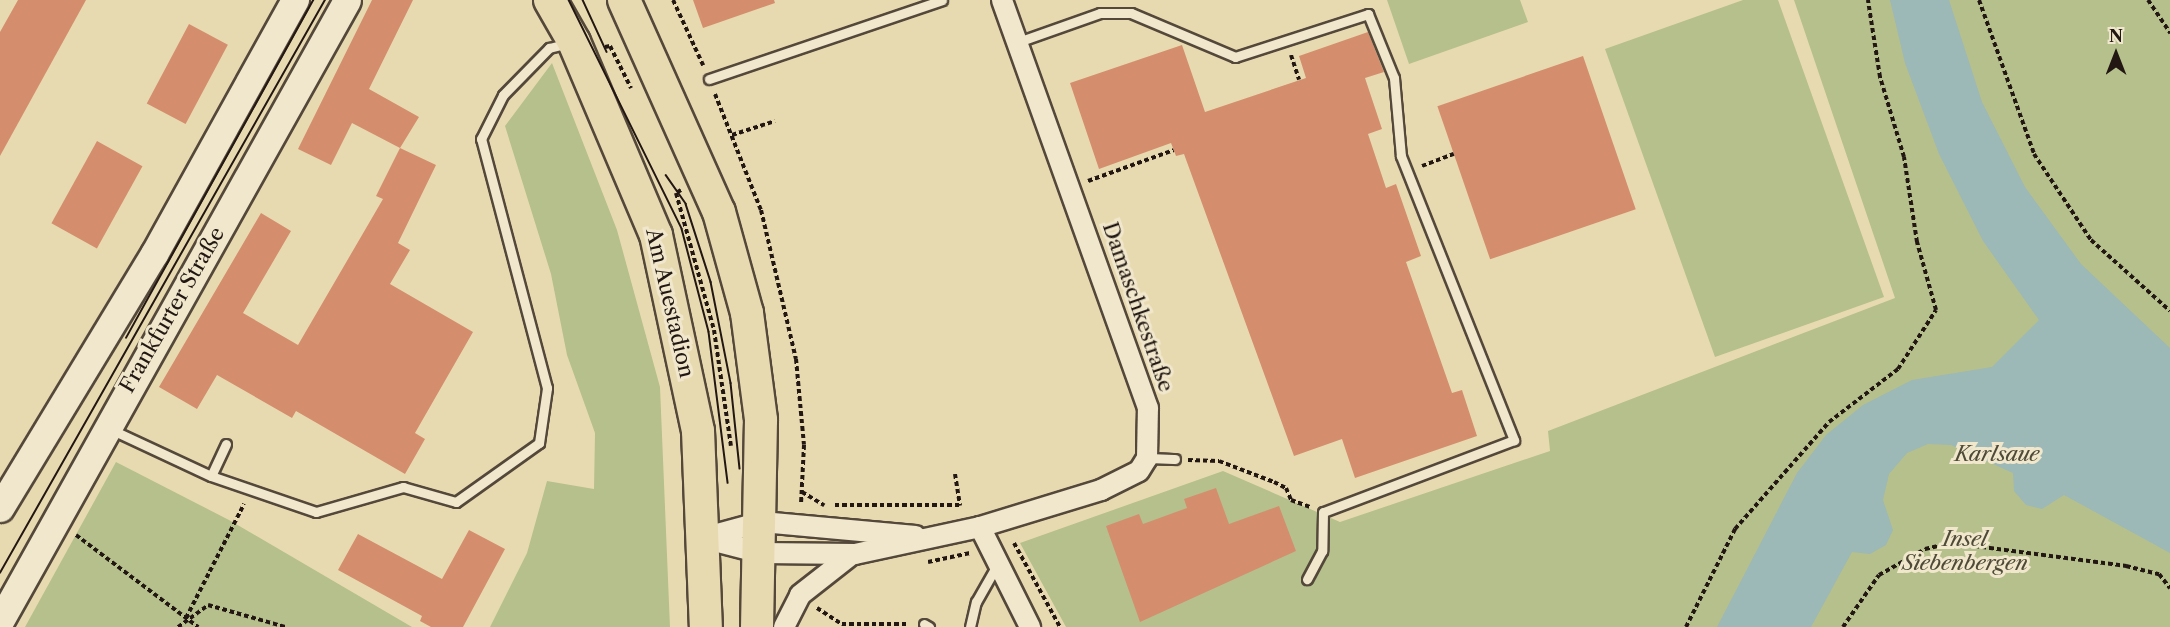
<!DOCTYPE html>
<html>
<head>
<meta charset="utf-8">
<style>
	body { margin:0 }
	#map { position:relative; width:2170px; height:627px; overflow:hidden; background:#e8dab0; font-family:"Libre Caslon Text",serif }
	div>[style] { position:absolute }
	.green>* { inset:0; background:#b5c08c }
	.water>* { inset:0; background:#9cb8b7 }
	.building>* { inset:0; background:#d48e6d; transform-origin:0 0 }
	.path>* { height:4px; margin-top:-2px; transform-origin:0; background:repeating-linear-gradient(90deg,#221712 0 4.5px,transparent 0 7.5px) }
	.roads { filter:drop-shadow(2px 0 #54483a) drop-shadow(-2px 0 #54483a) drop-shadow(0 2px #54483a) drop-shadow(0 -2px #54483a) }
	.service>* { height:9px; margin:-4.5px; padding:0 4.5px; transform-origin:4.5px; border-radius:4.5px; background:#f0e7cc }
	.minor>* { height:20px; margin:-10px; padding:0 10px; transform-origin:10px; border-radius:10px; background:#f0e7cc }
	.secondary>* { height:27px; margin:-13.5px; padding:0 13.5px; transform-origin:13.5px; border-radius:13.5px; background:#f0e7cc }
	.primary>* { height:32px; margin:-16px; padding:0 16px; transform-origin:16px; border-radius:16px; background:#e8dab0 }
	.tram>* { height:1.5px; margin:-0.75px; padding:0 0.75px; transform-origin:0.75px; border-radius:0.75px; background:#221712 }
	span { translate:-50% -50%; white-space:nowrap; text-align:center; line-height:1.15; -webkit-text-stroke:6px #f0e7cc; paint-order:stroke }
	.street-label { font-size:21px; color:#221712 }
	.park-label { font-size:21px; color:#4e4a37; font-style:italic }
	.north { position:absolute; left:2086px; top:24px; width:60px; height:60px; -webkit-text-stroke:4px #f0e7cc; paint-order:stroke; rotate:0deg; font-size:16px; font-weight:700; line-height:24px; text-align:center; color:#221712 }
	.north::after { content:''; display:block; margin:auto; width:21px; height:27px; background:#221712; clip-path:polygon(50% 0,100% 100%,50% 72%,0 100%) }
</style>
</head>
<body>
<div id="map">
	<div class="green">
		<div style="clip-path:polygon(1387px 0,1520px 0,1528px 22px,1409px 64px)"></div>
		<div style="clip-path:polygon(1743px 0,1778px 0,1884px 297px,1715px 357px,1605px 49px)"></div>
		<div style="clip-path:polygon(1794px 0,2170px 0,2170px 627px,1066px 627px,1020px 543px,1223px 471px,1340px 522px,1550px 451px,1548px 431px,1895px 298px)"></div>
		<div style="clip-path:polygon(552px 63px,617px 230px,660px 387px,670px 627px,490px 627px,527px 553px,547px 481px,594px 489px,595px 433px,567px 355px,551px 274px,505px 126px)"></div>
		<div style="clip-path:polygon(116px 462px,229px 520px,412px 627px,25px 627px)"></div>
	</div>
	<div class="water">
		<div style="clip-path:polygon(1890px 0,1949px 0,1982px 102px,2025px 187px,2081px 264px,2170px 348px,2170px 553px,2064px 495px,2042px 509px,2026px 505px,2014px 491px,2013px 473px,1951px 445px,1928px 444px,1907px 453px,1889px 474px,1883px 500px,1893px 530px,1886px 545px,1870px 554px,1852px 552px,1811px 627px,1717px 627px,1797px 473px,1826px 435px,1863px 405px,1912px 380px,1992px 367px,2039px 320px,1983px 241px,1939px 154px,1905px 63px)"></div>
	</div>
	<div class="building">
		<div style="clip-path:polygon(18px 0,86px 0,0 156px,0 32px)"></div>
		<div style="clip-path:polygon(372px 0,413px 0,369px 89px,419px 117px,400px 148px,352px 123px,331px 165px,298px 149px)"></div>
		<div style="clip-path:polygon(693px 0,774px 0,775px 3px,703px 28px)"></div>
		<div style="left:189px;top:24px;width:44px;height:90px;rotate:28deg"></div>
		<div style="clip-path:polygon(1368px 32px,1384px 72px,1365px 78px,1382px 129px,1368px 134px,1386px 188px,1396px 184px,1421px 256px,1406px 262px,1452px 393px,1462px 390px,1477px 436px,1355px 478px,1342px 439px,1294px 456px,1184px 154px,1176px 156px,1171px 143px,1099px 169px,1070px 83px,1182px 45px,1205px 112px,1306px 78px,1299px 56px)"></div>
		<div style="left:1583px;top:56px;width:162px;height:154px;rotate:71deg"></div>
		<div style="left:97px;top:141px;width:52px;height:94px;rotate:29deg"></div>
		<div style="clip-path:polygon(400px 148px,436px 165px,398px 243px,410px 250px,390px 284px,473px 332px,415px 433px,425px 439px,405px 474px,296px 411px,292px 418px,217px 375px,197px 409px,159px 387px,261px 213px,291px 231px,243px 313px,298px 345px,383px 199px,376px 196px)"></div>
		<div style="clip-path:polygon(1216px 488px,1229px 524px,1279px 506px,1296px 551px,1140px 622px,1106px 526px,1139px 514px,1143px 524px,1187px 508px,1184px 499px)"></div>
		<div style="clip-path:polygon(469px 530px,505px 549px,463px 627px,431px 627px,420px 621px,422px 616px,338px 570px,358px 534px,442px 579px)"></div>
	</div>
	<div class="path">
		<div style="left:673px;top:0;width:72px;rotate:65.2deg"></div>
		<div style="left:1979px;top:0;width:164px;rotate:70.3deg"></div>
		<div style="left:2034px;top:154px;width:103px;rotate:56.5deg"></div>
		<div style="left:2091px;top:240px;width:106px;rotate:41.9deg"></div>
		<div style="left:2148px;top:0;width:40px;rotate:56deg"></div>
		<div style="left:605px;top:47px;width:5px;rotate:-11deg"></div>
		<div style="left:610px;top:46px;width:47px;rotate:63.4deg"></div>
		<div style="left:1291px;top:55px;width:26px;rotate:72deg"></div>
		<div style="left:715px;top:94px;width:125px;rotate:68.4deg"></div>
		<div style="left:761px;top:210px;width:153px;rotate:76.8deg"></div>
		<div style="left:796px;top:359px;width:86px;rotate:84.7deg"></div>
		<div style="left:804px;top:445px;width:60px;rotate:92.9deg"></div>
		<div style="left:732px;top:135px;width:45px;rotate:-18deg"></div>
		<div style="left:1422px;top:166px;width:34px;rotate:-21deg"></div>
		<div style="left:1088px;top:181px;width:91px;rotate:-19.8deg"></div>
		<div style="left:681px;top:190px;width:6px;rotate:149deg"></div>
		<div style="left:676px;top:193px;width:142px;rotate:74.5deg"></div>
		<div style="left:714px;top:330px;width:117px;rotate:81.7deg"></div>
		<div style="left:1188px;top:460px;width:31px;rotate:2deg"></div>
		<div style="left:1219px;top:461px;width:59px;rotate:20.9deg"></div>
		<div style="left:1274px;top:482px;width:13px;rotate:27deg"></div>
		<div style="left:1286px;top:488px;width:13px;rotate:67deg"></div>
		<div style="left:1291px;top:500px;width:20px;rotate:20deg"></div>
		<div style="left:955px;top:474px;width:32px;rotate:81deg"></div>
		<div style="left:802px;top:492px;width:26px;rotate:31deg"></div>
		<div style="left:835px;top:505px;width:125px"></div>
		<div style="left:76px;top:535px;width:153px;rotate:37deg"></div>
		<div style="left:1014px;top:543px;width:96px;rotate:61.3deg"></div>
		<div style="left:928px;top:562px;width:43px;rotate:-12.1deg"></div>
		<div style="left:817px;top:608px;width:30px;rotate:33deg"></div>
		<div style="left:842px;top:624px;width:67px"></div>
		<div style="left:186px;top:618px;width:128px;rotate:-63deg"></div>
		<div style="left:178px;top:627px;width:37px;rotate:-36deg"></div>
		<div style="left:208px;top:605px;width:81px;rotate:15.8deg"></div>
		<div style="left:1686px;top:627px;width:110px;rotate:-63.4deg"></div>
		<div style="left:1735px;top:529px;width:142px;rotate:-48.7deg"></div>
		<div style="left:1829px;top:422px;width:87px;rotate:-37.5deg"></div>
		<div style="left:1898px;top:369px;width:70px;rotate:-57.2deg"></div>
		<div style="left:1936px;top:310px;width:71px;rotate:-105.6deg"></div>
		<div style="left:1917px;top:242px;width:86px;rotate:-98.7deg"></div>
		<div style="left:1904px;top:157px;width:84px;rotate:-106.7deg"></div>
		<div style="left:1880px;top:77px;width:78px;rotate:-98.9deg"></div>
		<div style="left:1843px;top:627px;width:63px;rotate:-55.3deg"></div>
		<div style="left:1879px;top:575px;width:53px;rotate:-29.5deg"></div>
		<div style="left:1925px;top:549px;width:28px;rotate:-13deg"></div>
		<div style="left:1952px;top:543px;width:176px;rotate:7.5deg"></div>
		<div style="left:2126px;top:566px;width:34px;rotate:14deg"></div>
		<div style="left:2159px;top:574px;width:18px;rotate:52deg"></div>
	</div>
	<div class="roads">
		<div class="service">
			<div style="left:1018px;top:42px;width:87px;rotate:-19.5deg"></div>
			<div style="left:1100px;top:13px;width:31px"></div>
			<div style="left:1131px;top:13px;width:113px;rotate:22.9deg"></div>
			<div style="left:1235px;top:57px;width:140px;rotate:-17.9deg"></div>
			<div style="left:1368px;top:14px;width:69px;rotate:67.9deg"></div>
			<div style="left:1394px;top:78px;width:78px;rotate:84.9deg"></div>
			<div style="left:1401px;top:156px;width:306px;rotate:68.3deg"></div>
			<div style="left:1514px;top:440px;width:204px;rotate:159.3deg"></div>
			<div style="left:1323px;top:512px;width:39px;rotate:91deg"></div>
			<div style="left:1322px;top:551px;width:32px;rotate:118deg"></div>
			<div style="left:709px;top:79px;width:246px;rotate:-18.7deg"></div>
			<div style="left:110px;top:429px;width:111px;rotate:25deg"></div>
			<div style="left:226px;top:444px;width:35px;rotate:115deg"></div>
			<div style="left:211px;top:476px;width:111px;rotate:18.9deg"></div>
			<div style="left:316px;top:512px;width:91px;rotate:-16deg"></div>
			<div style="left:403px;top:487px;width:55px;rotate:15.8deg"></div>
			<div style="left:456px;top:502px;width:102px;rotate:-35.4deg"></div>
			<div style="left:539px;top:443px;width:56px;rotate:-81.7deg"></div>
			<div style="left:547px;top:388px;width:258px;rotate:-104.8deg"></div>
			<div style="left:481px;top:139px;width:49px;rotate:-63.4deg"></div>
			<div style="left:503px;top:95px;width:66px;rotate:-45.6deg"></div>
			<div style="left:549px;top:48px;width:21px;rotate:-14deg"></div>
			<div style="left:1147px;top:458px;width:28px;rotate:2deg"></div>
			<div style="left:924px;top:624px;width:6px;rotate:31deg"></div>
			<div style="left:970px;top:627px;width:26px;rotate:-77deg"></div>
			<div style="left:976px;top:602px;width:43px;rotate:-60.4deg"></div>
		</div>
		<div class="minor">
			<div style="left:980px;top:527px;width:112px;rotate:63.4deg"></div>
			<div style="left:703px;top:538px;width:60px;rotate:14.5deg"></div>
			<div style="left:761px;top:553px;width:94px;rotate:0.6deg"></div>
			<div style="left:855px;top:554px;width:128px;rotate:-12.2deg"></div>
			<div style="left:980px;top:527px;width:127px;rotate:-17deg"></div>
			<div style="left:1101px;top:490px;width:42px;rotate:-26.6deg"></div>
			<div style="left:1139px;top:471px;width:15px;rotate:-58deg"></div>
			<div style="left:1147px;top:458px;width:50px;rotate:-88.9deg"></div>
			<div style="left:1148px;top:408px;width:433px;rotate:-109.7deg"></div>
			<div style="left:703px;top:538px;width:61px;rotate:-15.2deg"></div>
			<div style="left:762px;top:522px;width:154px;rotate:5.2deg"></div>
			<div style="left:784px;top:627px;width:36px;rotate:-63deg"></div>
			<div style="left:800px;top:595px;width:63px;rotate:-38deg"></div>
		</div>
		<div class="secondary">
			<div style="left:0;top:508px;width:297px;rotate:-58.8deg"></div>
			<div style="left:154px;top:254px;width:291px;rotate:-61deg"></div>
			<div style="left:0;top:621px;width:711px;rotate:-60.8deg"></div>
		</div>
		<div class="primary">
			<div style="left:550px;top:0;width:48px;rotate:60.3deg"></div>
			<div style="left:574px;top:42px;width:210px;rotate:67deg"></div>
			<div style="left:656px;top:235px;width:200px;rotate:77.9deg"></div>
			<div style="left:698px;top:431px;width:196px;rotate:87.7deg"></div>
			<div style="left:624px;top:0;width:232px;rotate:65.9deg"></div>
			<div style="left:719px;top:212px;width:105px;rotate:74.5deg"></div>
			<div style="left:747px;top:313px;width:108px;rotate:82.5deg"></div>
			<div style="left:761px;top:420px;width:207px;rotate:91.1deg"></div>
		</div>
	</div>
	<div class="tram">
		<div style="left:569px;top:0;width:255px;rotate:63.7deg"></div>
		<div style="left:682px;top:229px;width:106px;rotate:75.3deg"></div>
		<div style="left:709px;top:332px;width:152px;rotate:82.8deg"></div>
		<div style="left:583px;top:0;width:57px;rotate:65.2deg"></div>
		<div style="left:666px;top:175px;width:35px;rotate:55deg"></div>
		<div style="left:686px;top:204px;width:82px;rotate:72.2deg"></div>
		<div style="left:711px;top:282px;width:103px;rotate:78.8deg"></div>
		<div style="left:731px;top:383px;width:86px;rotate:84deg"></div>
		<div style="left:126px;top:338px;width:386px;rotate:-61deg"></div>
		<div style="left:0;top:573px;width:659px;rotate:-60.44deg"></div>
	</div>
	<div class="street-label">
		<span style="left:670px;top:303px;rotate:77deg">Am Auestadion</span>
		<span style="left:1138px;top:307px;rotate:71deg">Damaschkestraße</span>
		<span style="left:172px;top:310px;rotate:-60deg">Frankfurter Straße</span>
	</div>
	<div class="park-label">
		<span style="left:1997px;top:454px">Karlsaue</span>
		<span style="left:1965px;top:551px">Insel<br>Siebenbergen</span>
	</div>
	<div class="north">N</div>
</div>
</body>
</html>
